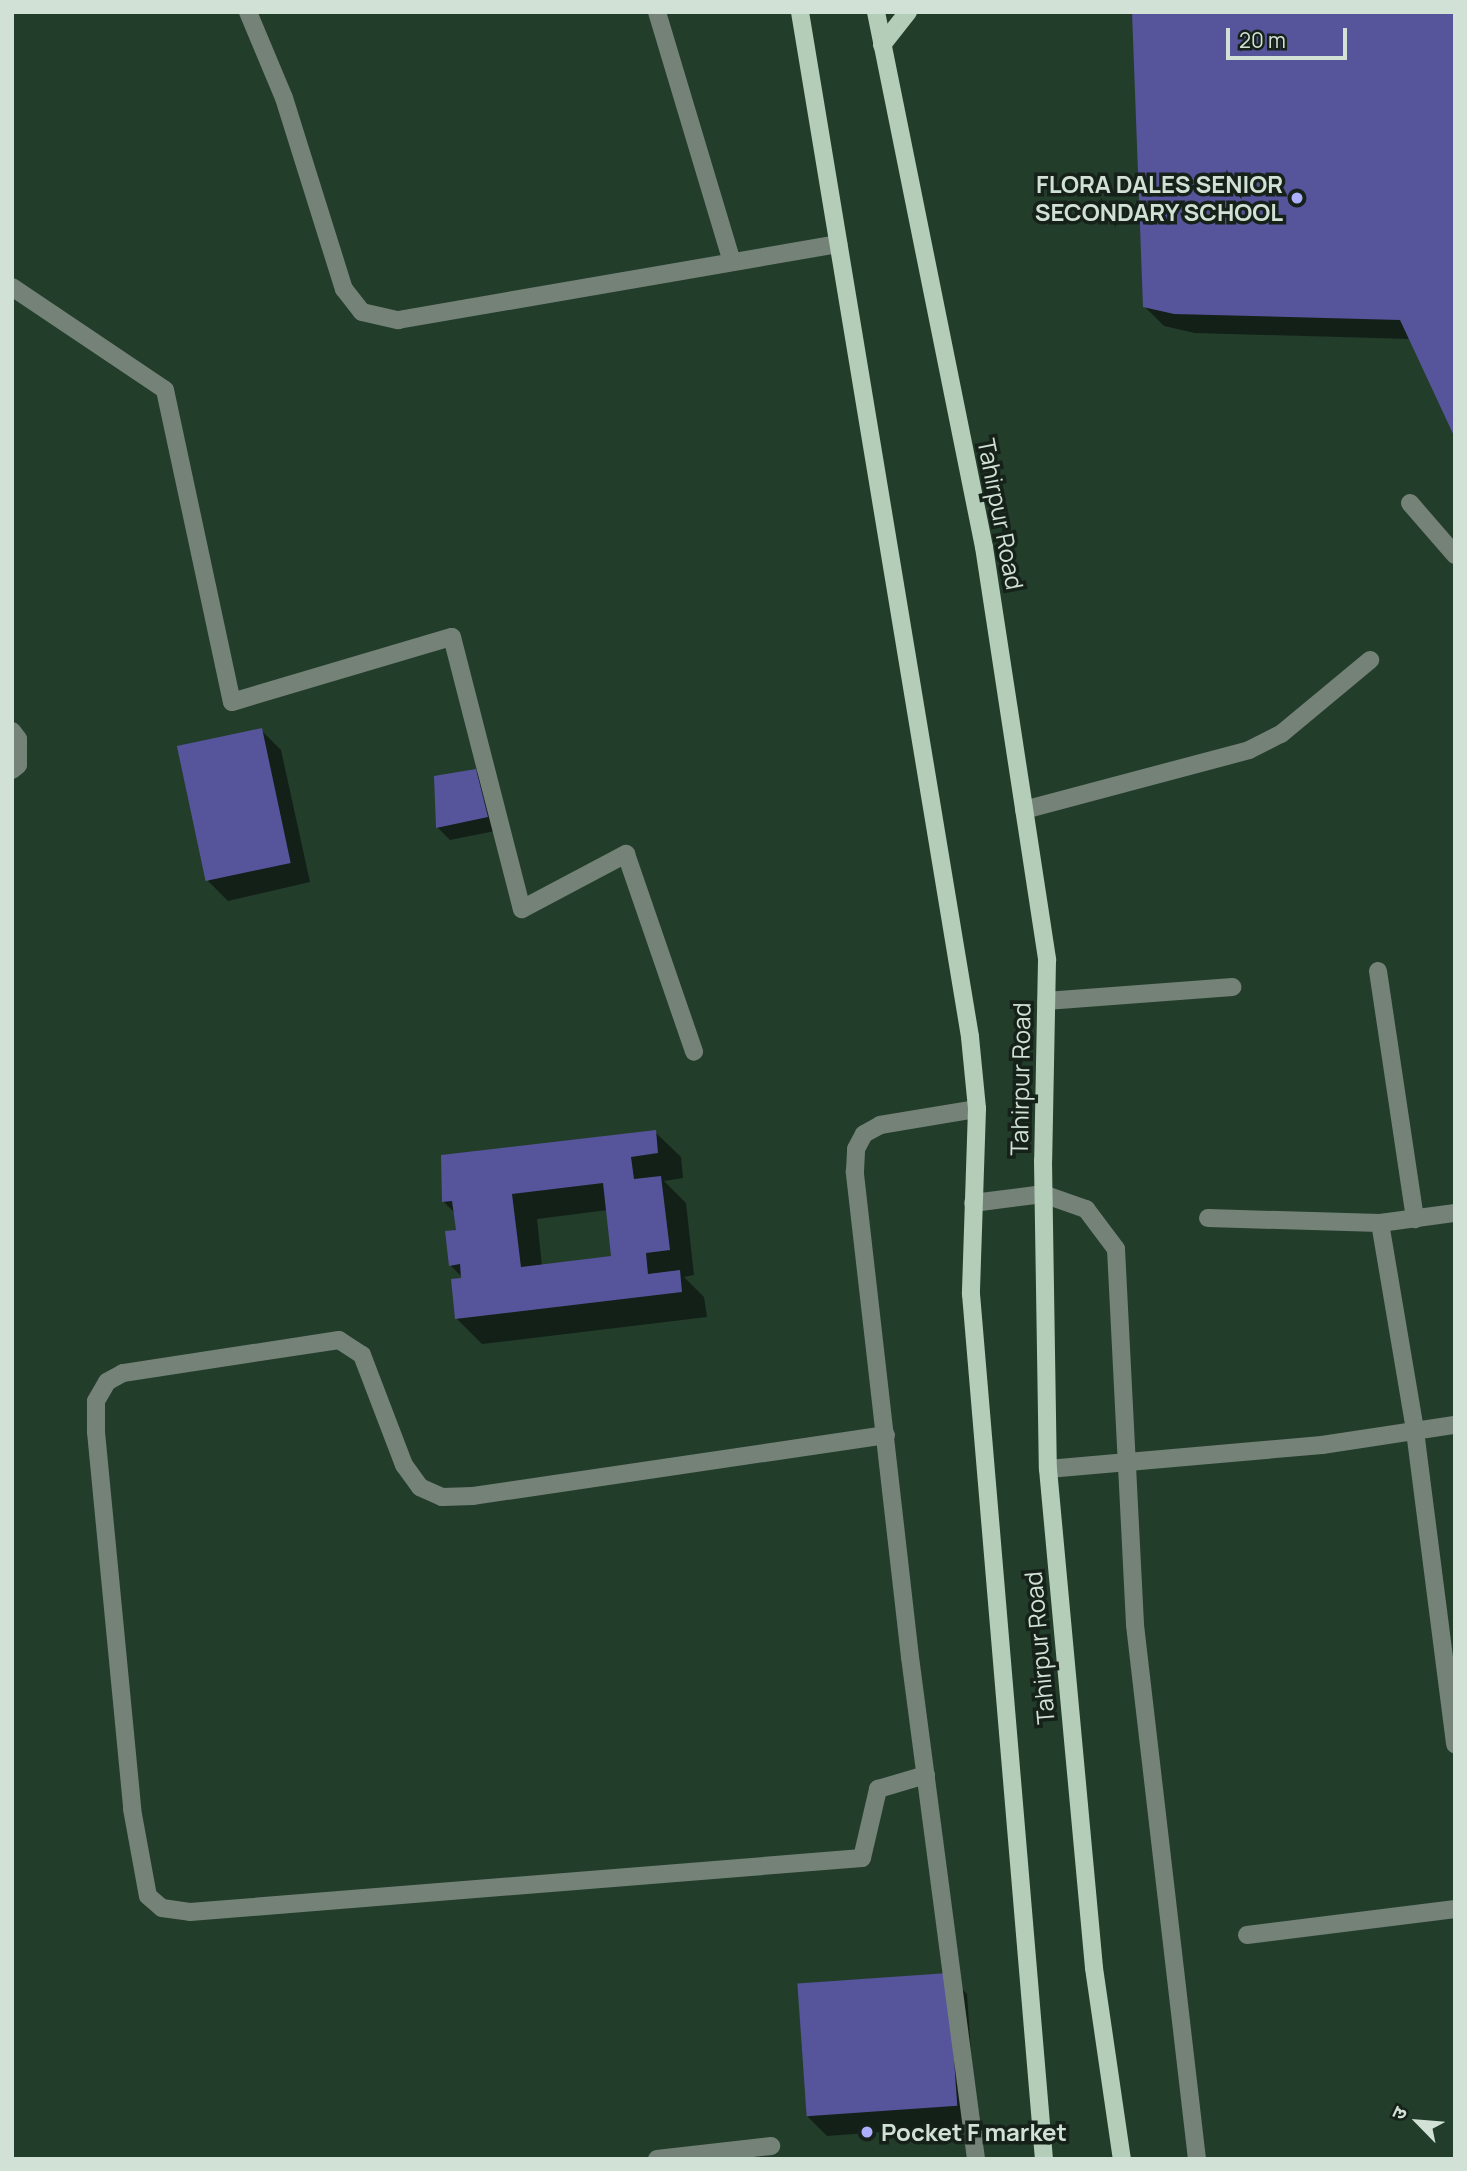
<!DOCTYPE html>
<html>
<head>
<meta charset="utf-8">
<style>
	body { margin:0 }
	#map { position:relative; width:1467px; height:2171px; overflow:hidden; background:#233d2b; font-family:Manrope,"Noto Sans Devanagari",sans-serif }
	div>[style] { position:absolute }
	.shadow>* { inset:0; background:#0007 }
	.building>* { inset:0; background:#56549b; transform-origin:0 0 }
	.minor>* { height:18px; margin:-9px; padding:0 9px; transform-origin:9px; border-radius:9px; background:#758278 }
	.major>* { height:18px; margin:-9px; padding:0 9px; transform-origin:9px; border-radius:9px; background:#b3cdb9 }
	.dots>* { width:19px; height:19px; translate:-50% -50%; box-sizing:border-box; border:4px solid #152119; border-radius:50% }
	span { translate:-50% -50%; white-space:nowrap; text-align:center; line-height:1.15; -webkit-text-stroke:7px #152119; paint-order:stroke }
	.poi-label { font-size:24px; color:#d1e1d5; font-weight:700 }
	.right { translate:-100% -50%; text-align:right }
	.left { translate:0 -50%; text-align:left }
	.street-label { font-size:24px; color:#d1e1d5 }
	.frame { position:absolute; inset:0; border:14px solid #d1e1d5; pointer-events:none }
	.north { position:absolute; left:1383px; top:2087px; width:70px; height:70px; -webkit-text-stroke:5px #152119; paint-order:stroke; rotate:295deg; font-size:19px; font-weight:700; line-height:28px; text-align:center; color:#d1e1d5 }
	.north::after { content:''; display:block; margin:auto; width:24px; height:32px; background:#d1e1d5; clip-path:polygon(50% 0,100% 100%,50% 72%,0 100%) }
	.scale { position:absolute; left:1226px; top:28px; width:121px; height:32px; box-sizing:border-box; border:4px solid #d1e1d5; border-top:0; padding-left:9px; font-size:21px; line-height:24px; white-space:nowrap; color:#d1e1d5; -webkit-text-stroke:5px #152119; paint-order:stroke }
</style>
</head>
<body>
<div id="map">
	<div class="shadow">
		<div style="clip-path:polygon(1455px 12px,1411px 339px,1195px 333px,1164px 326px,1144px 306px)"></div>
		<div style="clip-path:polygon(261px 730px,281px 750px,310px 882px,228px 901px,208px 881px)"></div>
		<div style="clip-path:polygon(476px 771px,489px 784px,500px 830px,450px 840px,437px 827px)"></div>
		<div style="clip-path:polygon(evenodd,655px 1132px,681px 1157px,683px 1178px,664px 1181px,686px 1203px,694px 1275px,684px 1277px,704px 1297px,707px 1317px,482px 1344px,457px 1319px,462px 1277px,450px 1265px,458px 1231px,456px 1214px,443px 1201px,655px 1132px,608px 1210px,613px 1258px,542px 1266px,537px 1219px,608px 1210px)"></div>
		<div style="clip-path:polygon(947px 1974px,967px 1994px,976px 2125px,827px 2136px,808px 2117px)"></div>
	</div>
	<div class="building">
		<div style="clip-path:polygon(1132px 12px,1455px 12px,1455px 438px,1400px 320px,1174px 314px,1143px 307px)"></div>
		<div style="left:262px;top:728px;width:138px;height:87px;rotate:78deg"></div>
		<div style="clip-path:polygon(476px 769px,488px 817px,436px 828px,434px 776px)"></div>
		<div style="clip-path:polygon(evenodd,656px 1130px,658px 1153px,631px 1157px,634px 1179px,661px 1176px,670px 1250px,646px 1253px,648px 1274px,680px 1270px,682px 1292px,455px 1319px,451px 1279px,461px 1278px,460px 1264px,449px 1266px,445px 1231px,456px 1230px,452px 1201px,442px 1202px,441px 1155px,656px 1130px,603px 1183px,611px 1256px,521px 1267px,512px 1194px,603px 1183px)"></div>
		<div style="left:948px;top:1973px;width:133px;height:151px;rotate:86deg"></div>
	</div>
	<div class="minor">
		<div style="left:248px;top:12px;width:93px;rotate:67.3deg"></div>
		<div style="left:284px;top:98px;width:200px;rotate:72.6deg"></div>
		<div style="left:344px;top:289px;width:29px;rotate:52deg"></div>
		<div style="left:362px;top:312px;width:37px;rotate:13deg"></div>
		<div style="left:398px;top:320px;width:447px;rotate:-9.8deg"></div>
		<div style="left:657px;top:12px;width:261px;rotate:73.3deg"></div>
		<div style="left:12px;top:287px;width:184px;rotate:33.9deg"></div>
		<div style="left:165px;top:390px;width:319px;rotate:77.9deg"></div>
		<div style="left:232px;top:702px;width:229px;rotate:-16.5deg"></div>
		<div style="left:452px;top:637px;width:281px;rotate:75.6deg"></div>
		<div style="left:522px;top:909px;width:118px;rotate:-27.9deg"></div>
		<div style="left:626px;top:854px;width:209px;rotate:71deg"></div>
		<div style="left:1410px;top:503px;width:69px;rotate:49.1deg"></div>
		<div style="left:12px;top:731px;width:10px;rotate:53deg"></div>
		<div style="left:18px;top:739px;width:26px;rotate:90deg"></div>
		<div style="left:18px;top:765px;width:8px;rotate:140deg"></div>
		<div style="left:1024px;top:810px;width:233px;rotate:-14.9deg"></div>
		<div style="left:1249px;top:750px;width:36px;rotate:-27deg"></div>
		<div style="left:1281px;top:734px;width:116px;rotate:-39.7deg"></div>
		<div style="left:1378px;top:971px;width:251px;rotate:81.5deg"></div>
		<div style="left:1046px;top:1001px;width:187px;rotate:-4.3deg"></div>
		<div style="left:973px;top:1203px;width:71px;rotate:-7.3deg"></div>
		<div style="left:1043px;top:1194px;width:46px;rotate:19.2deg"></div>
		<div style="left:1086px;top:1209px;width:50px;rotate:53.1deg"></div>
		<div style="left:1116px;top:1249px;width:376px;rotate:87.1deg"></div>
		<div style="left:1135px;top:1625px;width:538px;rotate:83.38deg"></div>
		<div style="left:1208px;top:1218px;width:172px;rotate:1.7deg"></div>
		<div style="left:1380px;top:1223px;width:76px;rotate:-7.6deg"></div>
		<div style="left:1380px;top:1223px;width:211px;rotate:80.4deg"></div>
		<div style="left:1415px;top:1431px;width:316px;rotate:82.7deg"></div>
		<div style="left:886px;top:1435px;width:417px;rotate:171.6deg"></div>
		<div style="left:473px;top:1496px;width:31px;rotate:178deg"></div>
		<div style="left:442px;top:1497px;width:24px;rotate:-156deg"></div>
		<div style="left:420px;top:1487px;width:27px;rotate:-126deg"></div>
		<div style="left:404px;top:1465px;width:118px;rotate:-110.9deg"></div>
		<div style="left:362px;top:1355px;width:27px;rotate:-147deg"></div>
		<div style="left:339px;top:1340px;width:219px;rotate:171.3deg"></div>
		<div style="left:123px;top:1373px;width:18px;rotate:151deg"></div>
		<div style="left:107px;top:1382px;width:22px;rotate:120deg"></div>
		<div style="left:96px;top:1401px;width:31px;rotate:90deg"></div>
		<div style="left:96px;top:1432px;width:379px;rotate:84.5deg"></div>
		<div style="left:132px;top:1809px;width:88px;rotate:79.6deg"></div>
		<div style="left:148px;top:1896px;width:18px;rotate:41deg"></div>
		<div style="left:162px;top:1908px;width:28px;rotate:8deg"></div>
		<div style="left:190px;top:1912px;width:674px;rotate:-4.59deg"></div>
		<div style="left:862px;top:1858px;width:71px;rotate:-76.9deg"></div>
		<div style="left:878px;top:1789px;width:50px;rotate:-16.3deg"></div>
		<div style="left:1048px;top:1469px;width:275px;rotate:-5deg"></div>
		<div style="left:1322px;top:1445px;width:134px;rotate:-8.6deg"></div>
		<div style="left:1247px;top:1935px;width:210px;rotate:-7.1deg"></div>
		<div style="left:657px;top:2159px;width:115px;rotate:-6.5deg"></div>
		<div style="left:976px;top:2159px;width:506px;rotate:-97.49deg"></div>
		<div style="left:910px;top:1657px;width:489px;rotate:-96.5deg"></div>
		<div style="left:855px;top:1171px;width:22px;rotate:-87deg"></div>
		<div style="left:856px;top:1149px;width:17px;rotate:-62deg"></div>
		<div style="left:864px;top:1134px;width:18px;rotate:-29deg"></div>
		<div style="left:880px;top:1125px;width:98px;rotate:-9.4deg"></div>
	</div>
	<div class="major">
		<div style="left:800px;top:12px;width:1039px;rotate:80.58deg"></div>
		<div style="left:970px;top:1037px;width:72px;rotate:84.4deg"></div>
		<div style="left:977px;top:1109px;width:185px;rotate:91.9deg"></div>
		<div style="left:971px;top:1294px;width:868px;rotate:85.18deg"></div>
		<div style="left:876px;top:12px;width:546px;rotate:78.59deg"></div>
		<div style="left:984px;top:547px;width:418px;rotate:81.3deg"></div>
		<div style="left:1047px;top:960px;width:201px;rotate:91.1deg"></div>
		<div style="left:1043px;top:1161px;width:308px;rotate:89.1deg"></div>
		<div style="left:1048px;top:1469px;width:501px;rotate:84.73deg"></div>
		<div style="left:1094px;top:1968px;width:193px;rotate:81.7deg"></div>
		<div style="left:882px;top:45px;width:42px;rotate:-51.8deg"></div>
	</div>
	<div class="dots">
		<div style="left:1297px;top:198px;background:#acaffb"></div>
		<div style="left:867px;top:2132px;background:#acaffb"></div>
	</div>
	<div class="poi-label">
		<span class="right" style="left:1283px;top:198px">FLORA DALES SENIOR<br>SECONDARY SCHOOL</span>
		<span class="left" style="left:881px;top:2132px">Pocket F market</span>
	</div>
	<div class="street-label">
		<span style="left:1001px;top:514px;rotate:79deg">Tahirpur Road</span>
		<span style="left:1020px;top:1079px;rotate:-89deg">Tahirpur Road</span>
		<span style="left:1039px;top:1648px;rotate:-95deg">Tahirpur Road</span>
	</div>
	<div class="frame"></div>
	<div class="north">उ</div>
	<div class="scale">20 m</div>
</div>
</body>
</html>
